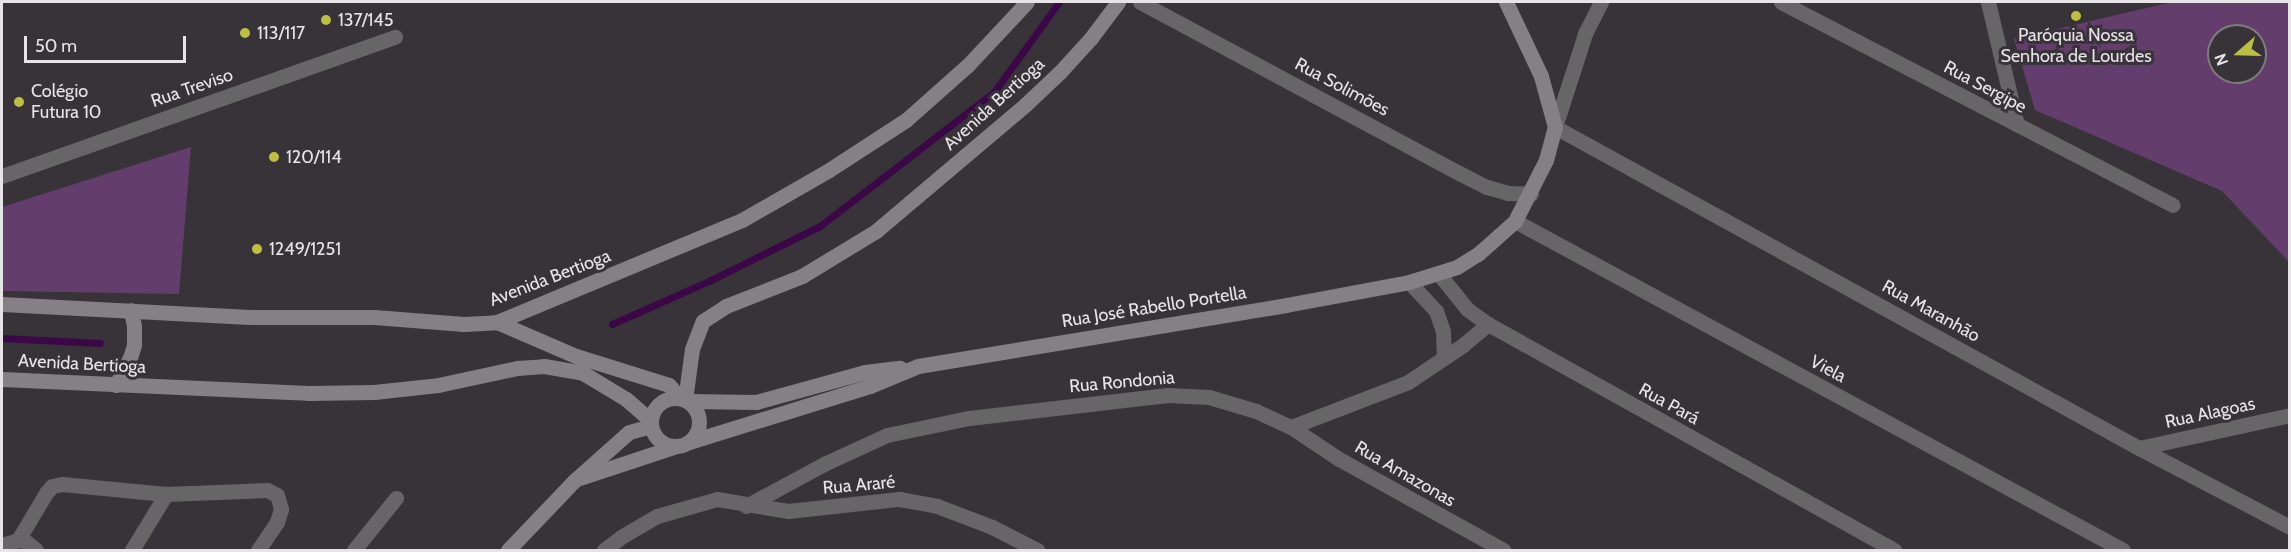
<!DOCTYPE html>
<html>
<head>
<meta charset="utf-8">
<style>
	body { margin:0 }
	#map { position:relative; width:2291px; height:552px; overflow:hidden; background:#383339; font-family:Cabin,sans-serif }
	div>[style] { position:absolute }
	.green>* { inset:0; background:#633e6c }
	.stream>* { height:7px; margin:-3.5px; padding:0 3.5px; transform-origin:3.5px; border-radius:3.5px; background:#3b0746 }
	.street>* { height:15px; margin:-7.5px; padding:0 7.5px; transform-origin:7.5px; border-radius:7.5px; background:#686569 }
	.secondary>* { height:15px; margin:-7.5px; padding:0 7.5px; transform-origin:7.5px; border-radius:7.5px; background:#848085 }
	.secondary>.ring { margin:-7.5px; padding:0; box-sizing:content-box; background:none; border:15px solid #848085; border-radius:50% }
	.dots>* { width:16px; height:16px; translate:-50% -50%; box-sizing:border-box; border:3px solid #383339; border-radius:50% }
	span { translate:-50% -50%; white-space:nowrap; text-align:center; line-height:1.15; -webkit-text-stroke:6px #383339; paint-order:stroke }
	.poi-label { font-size:18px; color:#e7e4e8 }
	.left { translate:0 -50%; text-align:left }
	.street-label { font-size:18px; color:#e7e4e8 }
	.frame { position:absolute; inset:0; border:3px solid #e7e4e8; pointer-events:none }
	.north { position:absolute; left:2207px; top:24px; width:60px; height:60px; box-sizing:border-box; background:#383339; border:2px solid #7e7a7f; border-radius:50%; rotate:250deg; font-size:16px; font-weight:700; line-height:24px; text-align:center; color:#e7e4e8 }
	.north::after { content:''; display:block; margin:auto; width:21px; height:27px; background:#bebf42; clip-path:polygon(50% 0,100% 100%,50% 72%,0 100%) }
	.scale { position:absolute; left:24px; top:36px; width:162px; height:27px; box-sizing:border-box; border:3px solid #e7e4e8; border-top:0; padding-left:8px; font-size:18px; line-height:21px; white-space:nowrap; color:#e7e4e8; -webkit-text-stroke:4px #383339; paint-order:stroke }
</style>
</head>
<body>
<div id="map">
	<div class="green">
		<div style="clip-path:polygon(evenodd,2172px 2px,2289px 2px,2289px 262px,2222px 191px,2035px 110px,2014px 39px,2172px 2px,2219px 36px,2255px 36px,2255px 72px,2219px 72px,2219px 36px)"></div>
		<div style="clip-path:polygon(191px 147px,179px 294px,2px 291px,2px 207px)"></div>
	</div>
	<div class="stream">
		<div style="left:612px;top:324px;width:108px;rotate:-24deg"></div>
		<div style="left:711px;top:280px;width:122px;rotate:-26.4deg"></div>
		<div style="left:820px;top:226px;width:220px;rotate:-37.6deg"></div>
		<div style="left:994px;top:92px;width:111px;rotate:-54.2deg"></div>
		<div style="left:2px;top:338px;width:98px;rotate:2.9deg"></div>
	</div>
	<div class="street">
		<div style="left:1140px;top:2px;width:362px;rotate:28.2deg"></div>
		<div style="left:1459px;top:173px;width:31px;rotate:27deg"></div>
		<div style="left:1487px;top:187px;width:22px;rotate:16deg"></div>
		<div style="left:1508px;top:193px;width:23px;rotate:2deg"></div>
		<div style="left:1601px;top:2px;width:36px;rotate:117deg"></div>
		<div style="left:1585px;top:34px;width:98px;rotate:107.9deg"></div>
		<div style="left:1555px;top:127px;width:666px;rotate:28.8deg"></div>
		<div style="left:2139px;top:448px;width:170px;rotate:27.6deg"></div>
		<div style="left:1781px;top:2px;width:441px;rotate:27.4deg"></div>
		<div style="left:1988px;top:2px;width:126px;rotate:76.7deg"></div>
		<div style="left:2px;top:176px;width:417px;rotate:-19.5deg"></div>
		<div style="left:1515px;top:221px;width:691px;rotate:28.42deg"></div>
		<div style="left:1439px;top:274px;width:45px;rotate:51.3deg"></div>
		<div style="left:1467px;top:309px;width:26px;rotate:36deg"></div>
		<div style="left:1488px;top:324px;width:465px;rotate:29.1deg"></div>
		<div style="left:1409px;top:282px;width:40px;rotate:47deg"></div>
		<div style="left:1436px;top:311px;width:21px;rotate:71deg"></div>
		<div style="left:1443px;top:331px;width:27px;rotate:88deg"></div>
		<div style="left:1291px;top:427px;width:125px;rotate:-21deg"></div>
		<div style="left:1408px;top:382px;width:66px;rotate:-33.9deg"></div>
		<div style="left:1463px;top:345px;width:33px;rotate:-40deg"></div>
		<div style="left:2139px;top:448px;width:155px;rotate:-12.3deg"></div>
		<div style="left:746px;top:506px;width:91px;rotate:-28.3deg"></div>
		<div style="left:826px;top:463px;width:67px;rotate:-24.7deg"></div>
		<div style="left:887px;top:435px;width:84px;rotate:-11.7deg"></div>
		<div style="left:969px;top:418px;width:200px;rotate:-6.6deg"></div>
		<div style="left:1168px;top:395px;width:41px;rotate:2.8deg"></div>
		<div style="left:1209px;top:397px;width:49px;rotate:16.6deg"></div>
		<div style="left:1256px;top:411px;width:38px;rotate:25deg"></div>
		<div style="left:1291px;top:427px;width:58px;rotate:33.7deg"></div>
		<div style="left:1339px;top:459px;width:188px;rotate:29deg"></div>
		<div style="left:18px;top:540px;width:55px;rotate:-59.2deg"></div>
		<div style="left:46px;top:493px;width:9px;rotate:-49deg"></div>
		<div style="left:52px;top:486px;width:10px;rotate:-11deg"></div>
		<div style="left:62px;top:484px;width:104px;rotate:5.5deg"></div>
		<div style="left:166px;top:494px;width:101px;rotate:-2.3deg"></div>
		<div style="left:267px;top:490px;width:11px;rotate:27deg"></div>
		<div style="left:277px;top:495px;width:15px;rotate:74deg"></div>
		<div style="left:281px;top:509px;width:14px;rotate:107deg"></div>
		<div style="left:277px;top:522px;width:34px;rotate:124deg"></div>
		<div style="left:2px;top:545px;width:17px;rotate:-17deg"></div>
		<div style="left:18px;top:540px;width:7px;rotate:8deg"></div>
		<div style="left:25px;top:541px;width:14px;rotate:39deg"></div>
		<div style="left:132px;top:550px;width:66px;rotate:-58.7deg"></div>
		<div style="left:354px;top:550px;width:67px;rotate:-51.1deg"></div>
		<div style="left:604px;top:550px;width:21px;rotate:-37deg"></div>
		<div style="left:621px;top:537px;width:42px;rotate:-30.3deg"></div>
		<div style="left:657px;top:516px;width:62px;rotate:-15.8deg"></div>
		<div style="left:717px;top:499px;width:72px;rotate:9.6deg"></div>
		<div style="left:788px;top:511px;width:112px;rotate:-6.2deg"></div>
		<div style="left:899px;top:499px;width:39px;rotate:10deg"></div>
		<div style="left:937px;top:506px;width:59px;rotate:20.9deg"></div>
		<div style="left:992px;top:527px;width:51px;rotate:27.1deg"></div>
	</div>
	<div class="secondary">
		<div style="left:2px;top:304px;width:248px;rotate:3deg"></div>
		<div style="left:250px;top:317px;width:124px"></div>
		<div style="left:374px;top:317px;width:90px;rotate:4.4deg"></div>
		<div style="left:464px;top:324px;width:33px;rotate:-3deg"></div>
		<div style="left:497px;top:322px;width:265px;rotate:-22.6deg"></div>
		<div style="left:742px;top:220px;width:100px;rotate:-29.9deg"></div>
		<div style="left:829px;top:170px;width:92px;rotate:-33deg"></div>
		<div style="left:906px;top:120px;width:83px;rotate:-41.6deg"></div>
		<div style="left:968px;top:65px;width:86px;rotate:-46.9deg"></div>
		<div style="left:497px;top:322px;width:86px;rotate:23.3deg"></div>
		<div style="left:576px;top:356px;width:97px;rotate:17.3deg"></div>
		<div style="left:669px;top:385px;width:17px;rotate:50deg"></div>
		<div style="left:2px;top:379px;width:306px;rotate:2.6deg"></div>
		<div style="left:308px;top:393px;width:66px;rotate:-0.9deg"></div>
		<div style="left:374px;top:392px;width:64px;rotate:-6.2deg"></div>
		<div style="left:438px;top:385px;width:81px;rotate:-12.1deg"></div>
		<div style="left:517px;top:368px;width:27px;rotate:-4deg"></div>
		<div style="left:544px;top:366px;width:40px;rotate:10deg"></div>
		<div style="left:583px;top:373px;width:50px;rotate:31.2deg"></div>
		<div style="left:626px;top:399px;width:32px;rotate:41deg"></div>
		<div style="left:116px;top:385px;width:30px;rotate:-63deg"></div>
		<div style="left:130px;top:358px;width:14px;rotate:-73deg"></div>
		<div style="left:134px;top:345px;width:19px;rotate:-90deg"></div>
		<div style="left:134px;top:326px;width:16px;rotate:-101deg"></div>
		<div class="ring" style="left:651px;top:398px;width:33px;height:33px"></div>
		<div style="left:685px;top:400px;width:51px;rotate:-82.2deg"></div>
		<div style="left:692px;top:349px;width:30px;rotate:-69deg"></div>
		<div style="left:703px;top:321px;width:27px;rotate:-33deg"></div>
		<div style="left:726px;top:306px;width:82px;rotate:-21.5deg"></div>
		<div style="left:802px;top:276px;width:87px;rotate:-31.3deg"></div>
		<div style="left:876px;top:231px;width:195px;rotate:-40.2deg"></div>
		<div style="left:1025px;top:105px;width:48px;rotate:-43.3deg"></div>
		<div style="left:1060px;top:72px;width:46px;rotate:-47.6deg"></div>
		<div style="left:1091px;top:38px;width:45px;rotate:-53.1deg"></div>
		<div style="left:689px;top:401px;width:67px;rotate:0.9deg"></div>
		<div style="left:756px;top:402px;width:113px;rotate:-15.4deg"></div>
		<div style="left:865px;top:372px;width:35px;rotate:-7deg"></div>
		<div style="left:689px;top:442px;width:189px;rotate:-17.2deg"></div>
		<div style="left:870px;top:386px;width:52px;rotate:-22.6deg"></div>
		<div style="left:918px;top:366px;width:373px;rotate:-9.4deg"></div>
		<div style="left:1286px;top:305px;width:125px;rotate:-10.6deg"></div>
		<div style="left:1409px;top:282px;width:50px;rotate:-17.4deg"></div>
		<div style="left:1457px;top:267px;width:25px;rotate:-32deg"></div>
		<div style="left:1478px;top:254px;width:50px;rotate:-41.7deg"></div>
		<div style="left:1515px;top:221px;width:68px;rotate:-63.1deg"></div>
		<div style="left:1546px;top:160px;width:34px;rotate:-75deg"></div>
		<div style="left:1555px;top:127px;width:53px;rotate:-105.4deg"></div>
		<div style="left:1541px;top:76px;width:82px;rotate:-115.3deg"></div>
		<div style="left:580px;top:478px;width:102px;rotate:-18.3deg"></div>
		<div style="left:508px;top:550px;width:97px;rotate:-46.3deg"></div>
		<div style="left:575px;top:480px;width:72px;rotate:-41.6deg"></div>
		<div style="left:629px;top:432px;width:23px;rotate:-15deg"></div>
	</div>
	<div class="dots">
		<div style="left:2076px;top:16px;background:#bebf42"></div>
		<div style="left:326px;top:20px;background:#bebf42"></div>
		<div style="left:245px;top:33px;background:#bebf42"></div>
		<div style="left:19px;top:102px;background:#bebf42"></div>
		<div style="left:274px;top:157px;background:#bebf42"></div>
		<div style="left:257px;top:249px;background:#bebf42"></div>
	</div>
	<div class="poi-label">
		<span class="left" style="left:338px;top:20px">137/145</span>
		<span class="left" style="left:257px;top:33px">113/117</span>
		<span style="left:2076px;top:46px">Paróquia Nossa<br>Senhora de Lourdes</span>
		<span class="left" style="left:31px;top:102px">Colégio<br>Futura 10</span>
		<span class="left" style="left:286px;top:157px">120/114</span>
		<span class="left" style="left:269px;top:249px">1249/1251</span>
	</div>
	<div class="street-label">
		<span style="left:1342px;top:87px;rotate:28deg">Rua Solimões</span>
		<span style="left:1985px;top:87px;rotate:28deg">Rua Sergipe</span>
		<span style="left:192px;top:88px;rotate:-19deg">Rua Treviso</span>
		<span style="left:994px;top:104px;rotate:-42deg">Avenida Bertioga</span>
		<span style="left:550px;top:278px;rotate:-21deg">Avenida Bertioga</span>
		<span style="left:1154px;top:307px;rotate:-9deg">Rua José Rabello Portella</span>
		<span style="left:1931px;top:311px;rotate:29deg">Rua Maranhão</span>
		<span style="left:82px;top:364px;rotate:3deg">Avenida Bertioga</span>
		<span style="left:1828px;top:369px;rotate:28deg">Viela</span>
		<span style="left:1122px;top:382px;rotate:-5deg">Rua Rondonia</span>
		<span style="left:1669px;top:404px;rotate:29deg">Rua Pará</span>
		<span style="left:2210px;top:413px;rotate:-12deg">Rua Alagoas</span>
		<span style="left:1405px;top:474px;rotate:30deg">Rua Amazonas</span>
		<span style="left:859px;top:485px;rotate:-5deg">Rua Araré</span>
	</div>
	<div class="frame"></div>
	<div class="north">N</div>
	<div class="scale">50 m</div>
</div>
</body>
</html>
